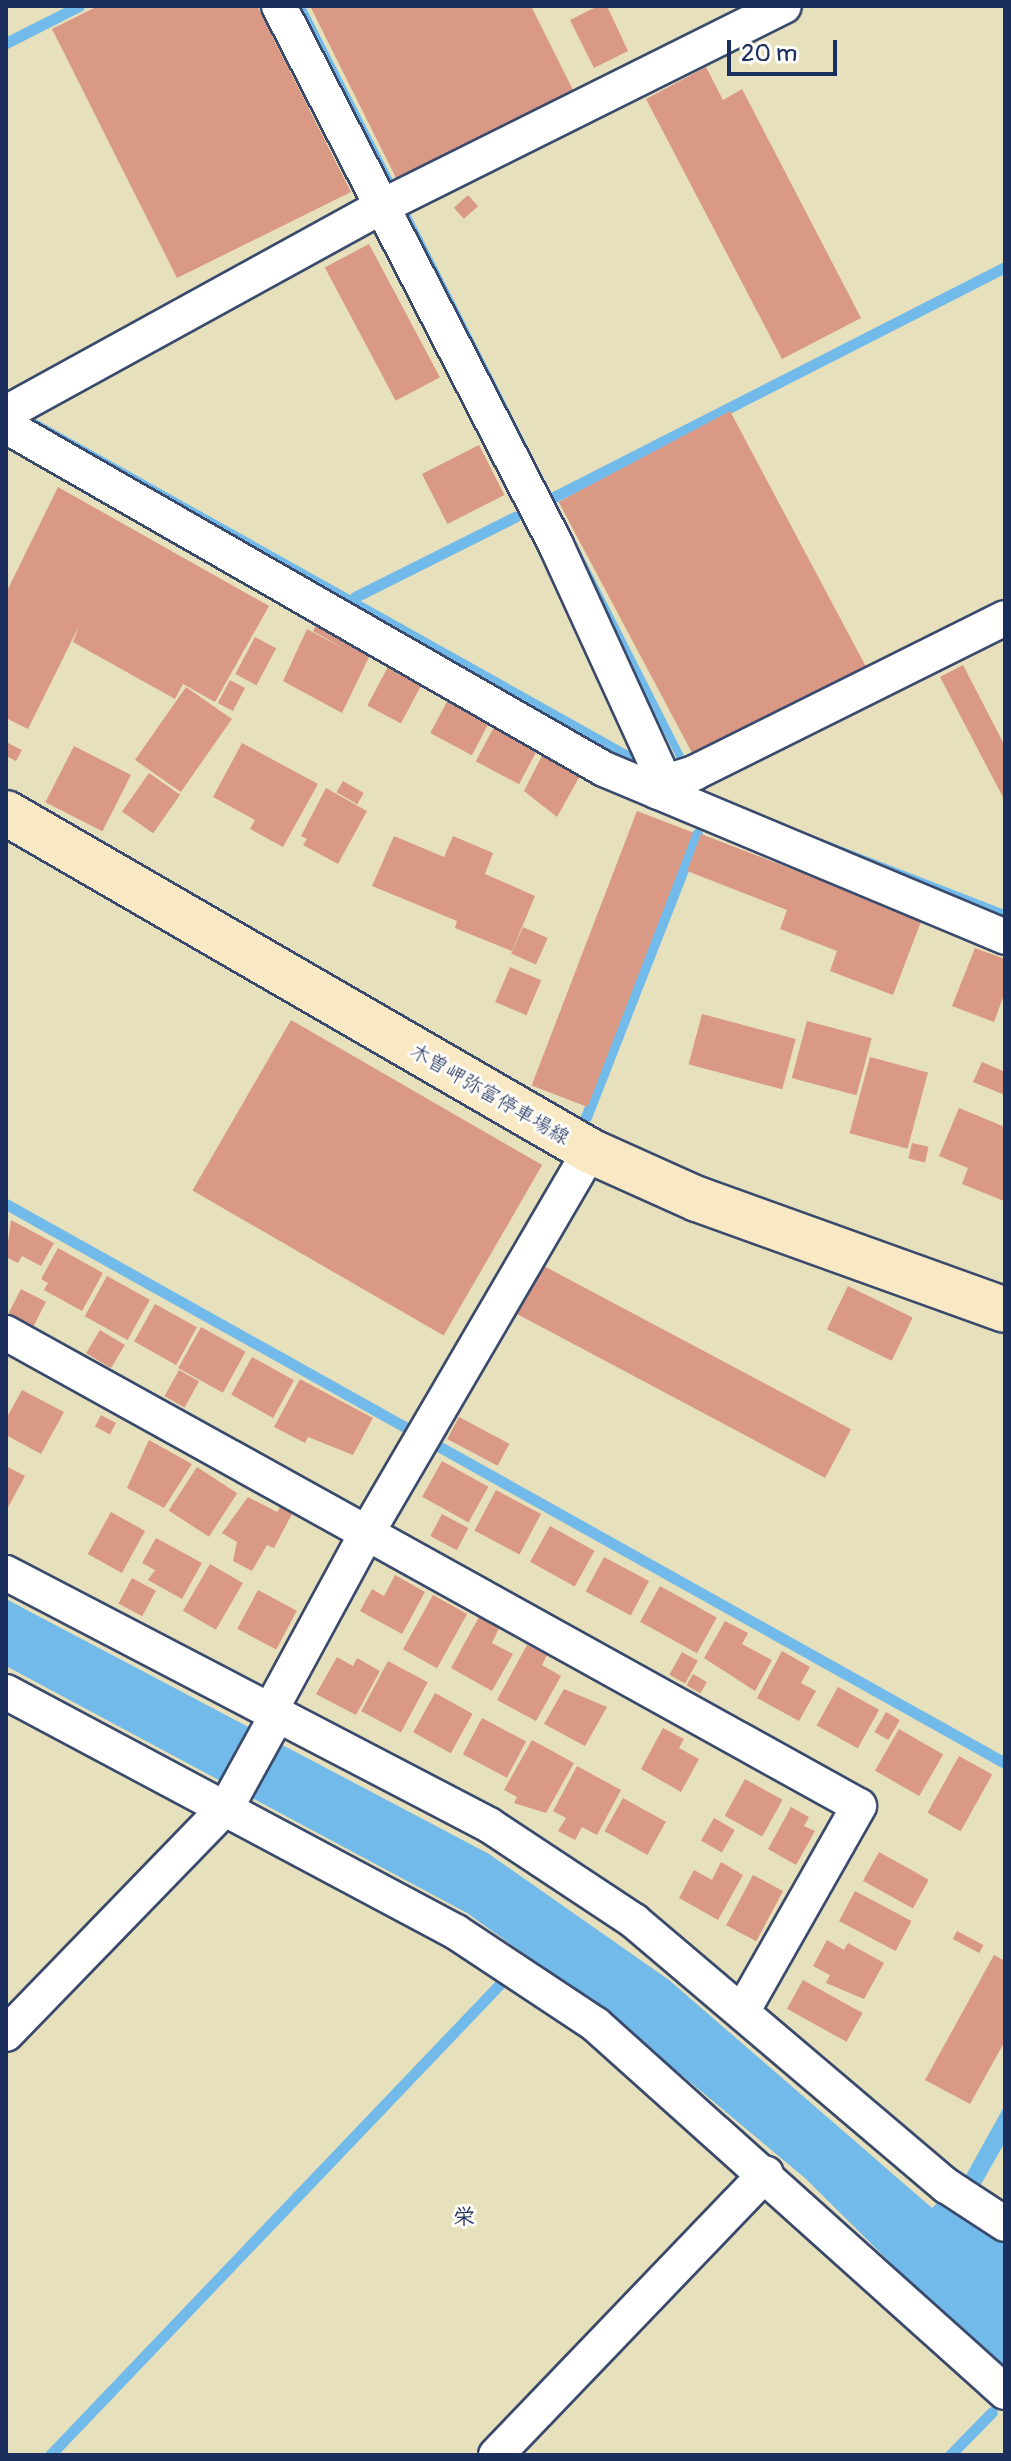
<!DOCTYPE html>
<html>
<head>
<meta charset="utf-8">
<style>
	body { margin:0 }
	#map { position:relative; width:1011px; height:2461px; overflow:hidden; background:#e7e0bc; font-family:Pangolin,"Klee One",sans-serif }
	div>[style] { position:absolute }
	.water>* { inset:0; background:#71bae9 }
	.stream>* { height:11px; margin:-5.5px; padding:0 5.5px; transform-origin:5.5px; border-radius:5.5px; background:#71bae9 }
	.building>* { inset:0; background:#d99985; transform-origin:0 0 }
	.roads { filter:drop-shadow(2px 0 #3a4a6c) drop-shadow(-2px 0 #3a4a6c) drop-shadow(0 2px #3a4a6c) drop-shadow(0 -2px #3a4a6c) }
	.minor>* { height:34px; margin:-17px; padding:0 17px; transform-origin:17px; border-radius:17px; background:#fff }
	.secondary>* { height:44px; margin:-22px; padding:0 22px; transform-origin:22px; border-radius:22px; background:#f8e8c3 }
	span { translate:-50% -50%; white-space:nowrap; text-align:center; line-height:1.15; -webkit-text-stroke:6px #fdfcf7; paint-order:stroke }
	.street-label { font-size:20px; color:#1b2f5e }
	.neighbourhood-label { font-size:22px; color:#1b2f5e; font-weight:700 }
	.frame { position:absolute; inset:0; border:8px solid #1b2f5e; pointer-events:none }
	.scale { position:absolute; left:727px; top:40px; width:110px; height:36px; box-sizing:border-box; border:4px solid #1b2f5e; border-top:0; padding-left:10px; font-size:24px; line-height:28px; white-space:nowrap; color:#1b2f5e; -webkit-text-stroke:6px #fdfcf7; paint-order:stroke }
</style>
</head>
<body>
<div id="map">
	<div class="water">
		<div style="clip-path:polygon(296px 6px,305px 6px,703px 793px,1005px 910px,1005px 925px,645px 772px,25px 422px,25px 413px,668px 773px,680px 765px)"></div>
		<div style="clip-path:polygon(6px 1599px,489px 1854px,669px 1980px,932px 2208px,965px 2177px,1005px 2105px,1005px 2142px,966px 2211px,1005px 2245px,1005px 2367px,925px 2297px,805px 2178px,606px 2012px,467px 1913px,6px 1666px)"></div>
	</div>
	<div class="stream">
		<div style="left:6px;top:43px;width:82px;rotate:-26.9deg"></div>
		<div style="left:554px;top:497px;width:506px;rotate:-27.02deg"></div>
		<div style="left:355px;top:597px;width:179px;rotate:-26.6deg"></div>
		<div style="left:586px;top:1117px;width:304px;rotate:-68.6deg"></div>
		<div style="left:6px;top:1204px;width:458px;rotate:29.2deg"></div>
		<div style="left:440px;top:1447px;width:647px;rotate:29.22deg"></div>
		<div style="left:50px;top:2455px;width:651px;rotate:-46.31deg"></div>
		<div style="left:950px;top:2455px;width:60px;rotate:-45.7deg"></div>
	</div>
	<div class="building">
		<div style="clip-path:polygon(98px 6px,257px 6px,351px 192px,177px 278px,52px 29px)"></div>
		<div style="clip-path:polygon(310px 6px,531px 6px,574px 92px,397px 180px)"></div>
		<div style="clip-path:polygon(598px 6px,607px 6px,628px 51px,594px 68px,570px 20px)"></div>
		<div style="clip-path:polygon(706px 67px,723px 100px,742px 89px,861px 318px,782px 359px,646px 99px)"></div>
		<div style="left:468px;top:195px;width:15px;height:19px;rotate:48deg"></div>
		<div style="left:369px;top:244px;width:151px;height:50px;rotate:62deg"></div>
		<div style="left:730px;top:411px;width:294px;height:194px;rotate:62deg"></div>
		<div style="left:479px;top:445px;width:56px;height:64px;rotate:63deg"></div>
		<div style="clip-path:polygon(58px 487px,269px 606px,215px 702px,183px 684px,175px 699px,73px 642px,79px 626px,28px 729px,6px 718px,6px 593px)"></div>
		<div style="clip-path:polygon(317px 623px,371px 653px,342px 713px,283px 681px,307px 629px,346px 650px,313px 631px)"></div>
		<div style="left:255px;top:637px;width:24px;height:42px;rotate:28deg"></div>
		<div style="left:389px;top:665px;width:38px;height:46px;rotate:28deg"></div>
		<div style="clip-path:polygon(963px 665px,1005px 746px,1005px 801px,940px 677px)"></div>
		<div style="left:230px;top:680px;width:17px;height:26px;rotate:28deg"></div>
		<div style="left:186px;top:687px;width:56px;height:89px;rotate:35deg"></div>
		<div style="left:450px;top:696px;width:47px;height:42px;rotate:28deg"></div>
		<div style="left:495px;top:725px;width:49px;height:41px;rotate:28deg"></div>
		<div style="clip-path:polygon(6px 742px,22px 750px,16px 761px,6px 756px)"></div>
		<div style="clip-path:polygon(242px 743px,318px 784px,283px 847px,250px 829px,255px 820px,213px 797px)"></div>
		<div style="left:74px;top:746px;width:64px;height:63px;rotate:27deg"></div>
		<div style="clip-path:polygon(544px 752px,582px 772px,557px 817px,524px 791px)"></div>
		<div style="left:149px;top:773px;width:38px;height:47px;rotate:35deg"></div>
		<div style="left:343px;top:781px;width:24px;height:13px;rotate:30deg"></div>
		<div style="clip-path:polygon(326px 788px,367px 811px,338px 864px,303px 845px,307px 839px,301px 836px)"></div>
		<div style="left:637px;top:811px;width:60px;height:294px;rotate:21deg"></div>
		<div style="clip-path:polygon(701px 834px,922px 919px,893px 995px,830px 971px,837px 951px,780px 929px,787px 910px,687px 871px)"></div>
		<div style="clip-path:polygon(394px 836px,444px 857px,453px 836px,493px 853px,485px 874px,535px 896px,512px 951px,455px 928px,457px 921px,372px 886px)"></div>
		<div style="left:523px;top:927px;width:27px;height:29px;rotate:24deg"></div>
		<div style="clip-path:polygon(975px 948px,1005px 959px,1005px 992px,994px 1022px,952px 1006px)"></div>
		<div style="left:510px;top:967px;width:34px;height:38px;rotate:23deg"></div>
		<div style="left:702px;top:1014px;width:97px;height:52px;rotate:15deg"></div>
		<div style="left:291px;top:1020px;width:290px;height:197px;rotate:30deg"></div>
		<div style="left:807px;top:1021px;width:67px;height:59px;rotate:15deg"></div>
		<div style="left:870px;top:1057px;width:60px;height:79px;rotate:15deg"></div>
		<div style="clip-path:polygon(982px 1062px,1005px 1072px,1005px 1095px,973px 1082px)"></div>
		<div style="clip-path:polygon(959px 1108px,1005px 1127px,1004px 1201px,962px 1184px,968px 1168px,939px 1156px)"></div>
		<div style="left:912px;top:1143px;width:17px;height:16px;rotate:13deg"></div>
		<div style="clip-path:polygon(11px 1220px,54px 1243px,41px 1266px,22px 1256px,18px 1263px,6px 1257px)"></div>
		<div style="clip-path:polygon(58px 1248px,103px 1273px,82px 1311px,44px 1290px,48px 1283px,41px 1279px)"></div>
		<div style="left:542px;top:1265px;width:350px;height:55px;rotate:28deg"></div>
		<div style="left:107px;top:1276px;width:49px;height:46px;rotate:29deg"></div>
		<div style="left:848px;top:1286px;width:72px;height:48px;rotate:26deg"></div>
		<div style="left:21px;top:1289px;width:28px;height:28px;rotate:27deg"></div>
		<div style="left:155px;top:1304px;width:48px;height:43px;rotate:29deg"></div>
		<div style="left:201px;top:1327px;width:51px;height:47px;rotate:29deg"></div>
		<div style="left:100px;top:1330px;width:29px;height:27px;rotate:31deg"></div>
		<div style="left:252px;top:1357px;width:48px;height:43px;rotate:29deg"></div>
		<div style="left:179px;top:1370px;width:23px;height:30px;rotate:29deg"></div>
		<div style="clip-path:polygon(300px 1379px,373px 1418px,353px 1455px,308px 1437px,305px 1443px,274px 1427px)"></div>
		<div style="clip-path:polygon(22px 1390px,64px 1412px,41px 1454px,6px 1435px,6px 1419px)"></div>
		<div style="left:101px;top:1415px;width:17px;height:13px;rotate:28deg"></div>
		<div style="left:459px;top:1417px;width:57px;height:25px;rotate:28deg"></div>
		<div style="clip-path:polygon(149px 1440px,192px 1464px,164px 1508px,127px 1488px)"></div>
		<div style="left:442px;top:1461px;width:53px;height:41px;rotate:29deg"></div>
		<div style="clip-path:polygon(6px 1466px,25px 1476px,6px 1511px)"></div>
		<div style="left:197px;top:1467px;width:48px;height:52px;rotate:33deg"></div>
		<div style="left:496px;top:1490px;width:51px;height:46px;rotate:28deg"></div>
		<div style="clip-path:polygon(248px 1497px,277px 1512px,281px 1506px,293px 1512px,274px 1548px,267px 1545px,252px 1571px,233px 1561px,237px 1542px,222px 1533px)"></div>
		<div style="left:111px;top:1512px;width:39px;height:48px;rotate:29deg"></div>
		<div style="left:442px;top:1514px;width:30px;height:25px;rotate:28deg"></div>
		<div style="left:550px;top:1526px;width:51px;height:41px;rotate:29deg"></div>
		<div style="clip-path:polygon(156px 1538px,202px 1563px,182px 1599px,148px 1580px,155px 1570px,142px 1563px)"></div>
		<div style="left:604px;top:1557px;width:51px;height:39px;rotate:28deg"></div>
		<div style="left:210px;top:1564px;width:38px;height:54px;rotate:30deg"></div>
		<div style="clip-path:polygon(395px 1575px,425px 1592px,402px 1634px,360px 1611px,372px 1589px,384px 1596px)"></div>
		<div style="left:132px;top:1578px;width:27px;height:29px;rotate:28deg"></div>
		<div style="left:660px;top:1586px;width:65px;height:41px;rotate:29deg"></div>
		<div style="left:258px;top:1590px;width:44px;height:44px;rotate:28deg"></div>
		<div style="left:433px;top:1595px;width:39px;height:62px;rotate:29deg"></div>
		<div style="clip-path:polygon(480px 1615px,500px 1626px,492px 1643px,513px 1654px,492px 1691px,451px 1668px)"></div>
		<div style="clip-path:polygon(725px 1621px,748px 1633px,742px 1644px,772px 1660px,755px 1691px,704px 1658px)"></div>
		<div style="clip-path:polygon(527px 1645px,547px 1655px,542px 1665px,561px 1676px,536px 1721px,497px 1700px)"></div>
		<div style="clip-path:polygon(782px 1651px,810px 1667px,801px 1683px,816px 1691px,799px 1721px,757px 1698px)"></div>
		<div style="left:682px;top:1652px;width:18px;height:26px;rotate:29deg"></div>
		<div style="clip-path:polygon(337px 1657px,353px 1666px,357px 1658px,380px 1671px,356px 1715px,316px 1694px)"></div>
		<div style="left:388px;top:1661px;width:45px;height:57px;rotate:28deg"></div>
		<div style="left:693px;top:1674px;width:16px;height:13px;rotate:30deg"></div>
		<div style="left:838px;top:1687px;width:47px;height:44px;rotate:29deg"></div>
		<div style="clip-path:polygon(564px 1689px,607px 1707px,585px 1746px,544px 1724px)"></div>
		<div style="left:435px;top:1693px;width:43px;height:45px;rotate:29deg"></div>
		<div style="left:886px;top:1712px;width:16px;height:23px;rotate:30deg"></div>
		<div style="left:482px;top:1718px;width:50px;height:41px;rotate:28deg"></div>
		<div style="clip-path:polygon(663px 1728px,684px 1739px,679px 1748px,699px 1759px,681px 1792px,641px 1769px)"></div>
		<div style="left:899px;top:1729px;width:51px;height:48px;rotate:30deg"></div>
		<div style="clip-path:polygon(532px 1740px,574px 1763px,546px 1813px,514px 1803px,517px 1797px,504px 1790px)"></div>
		<div style="left:959px;top:1756px;width:38px;height:65px;rotate:29deg"></div>
		<div style="clip-path:polygon(577px 1766px,621px 1790px,597px 1835px,582px 1827px,575px 1840px,558px 1831px,566px 1818px,553px 1811px)"></div>
		<div style="left:745px;top:1779px;width:43px;height:42px;rotate:29deg"></div>
		<div style="left:623px;top:1798px;width:49px;height:38px;rotate:29deg"></div>
		<div style="clip-path:polygon(791px 1807px,809px 1817px,804px 1826px,815px 1831px,796px 1865px,768px 1849px)"></div>
		<div style="left:714px;top:1818px;width:24px;height:26px;rotate:30deg"></div>
		<div style="left:879px;top:1852px;width:57px;height:33px;rotate:29deg"></div>
		<div style="clip-path:polygon(721px 1862px,743px 1875px,718px 1920px,679px 1898px,694px 1870px,712px 1880px)"></div>
		<div style="left:753px;top:1875px;width:34px;height:57px;rotate:28deg"></div>
		<div style="left:855px;top:1891px;width:64px;height:34px;rotate:28deg"></div>
		<div style="left:957px;top:1931px;width:30px;height:9px;rotate:28deg"></div>
		<div style="clip-path:polygon(827px 1940px,844px 1950px,848px 1943px,884px 1963px,864px 1999px,826px 1983px,830px 1975px,813px 1966px)"></div>
		<div style="clip-path:polygon(994px 1955px,1005px 1961px,1005px 2041px,970px 2104px,925px 2080px)"></div>
		<div style="left:803px;top:1980px;width:68px;height:33px;rotate:29deg"></div>
	</div>
	<div class="roads">
		<div class="minor">
			<div style="left:279px;top:6px;width:606px;rotate:62.8deg"></div>
			<div style="left:556px;top:545px;width:243px;rotate:65.4deg"></div>
			<div style="left:657px;top:766px;width:18px;rotate:74deg"></div>
			<div style="left:662px;top:783px;width:10px;rotate:119deg"></div>
			<div style="left:6px;top:413px;width:428px;rotate:-28.8deg"></div>
			<div style="left:381px;top:207px;width:450px;rotate:-26.5deg"></div>
			<div style="left:6px;top:426px;width:689px;rotate:29.84deg"></div>
			<div style="left:604px;top:769px;width:435px;rotate:22.7deg"></div>
			<div style="left:662px;top:783px;width:34px;rotate:-17deg"></div>
			<div style="left:694px;top:773px;width:347px;rotate:-26.5deg"></div>
			<div style="left:6px;top:1333px;width:975px;rotate:29.01deg"></div>
			<div style="left:859px;top:1806px;width:235px;rotate:119.6deg"></div>
			<div style="left:6px;top:1573px;width:545px;rotate:27.55deg"></div>
			<div style="left:489px;top:1825px;width:174px;rotate:33.5deg"></div>
			<div style="left:634px;top:1921px;width:410px;rotate:40.3deg"></div>
			<div style="left:947px;top:2186px;width:69px;rotate:33.2deg"></div>
			<div style="left:6px;top:1692px;width:510px;rotate:28.07deg"></div>
			<div style="left:456px;top:1932px;width:167px;rotate:33.5deg"></div>
			<div style="left:595px;top:2024px;width:551px;rotate:41.91deg"></div>
			<div style="left:269px;top:1713px;width:207px;rotate:-61.5deg"></div>
			<div style="left:368px;top:1531px;width:440px;rotate:-59.7deg"></div>
			<div style="left:6px;top:2034px;width:318px;rotate:-45.9deg"></div>
			<div style="left:227px;top:1806px;width:102px;rotate:-61.2deg"></div>
			<div style="left:496px;top:2455px;width:390px;rotate:-46.2deg"></div>
		</div>
		<div class="secondary">
			<div style="left:6px;top:813px;width:675px;rotate:30.06deg"></div>
			<div style="left:590px;top:1151px;width:117px;rotate:24.2deg"></div>
			<div style="left:697px;top:1199px;width:327px;rotate:19.8deg"></div>
		</div>
	</div>
	<div class="street-label">
		<span style="left:490px;top:1094px;rotate:30deg">木曽岬弥富停車場線</span>
	</div>
	<div class="neighbourhood-label">
		<span style="left:464px;top:2218px">栄</span>
	</div>
	<div class="frame"></div>
	<div class="scale">20 m</div>
</div>
</body>
</html>
